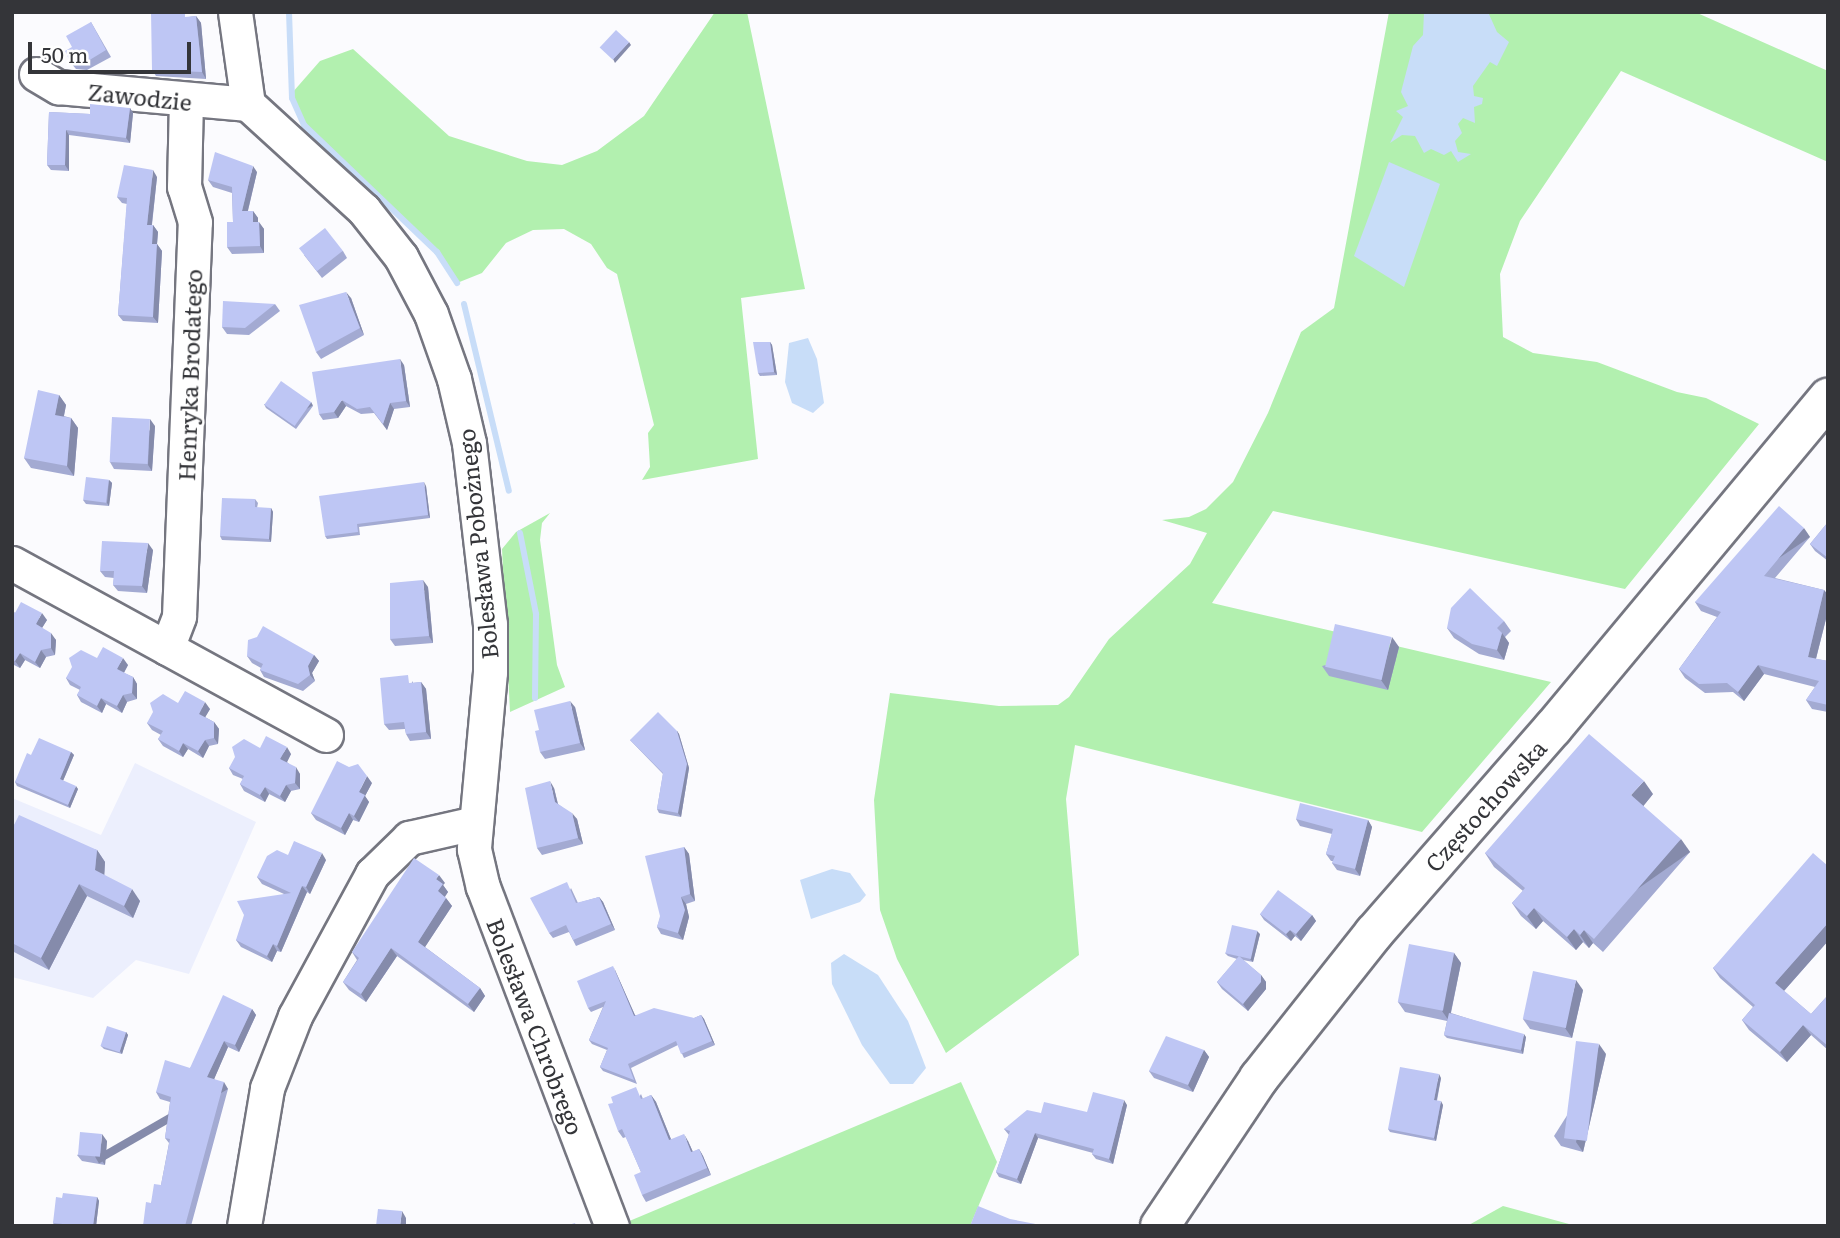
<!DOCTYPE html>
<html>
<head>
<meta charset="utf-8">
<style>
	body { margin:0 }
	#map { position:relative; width:1840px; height:1238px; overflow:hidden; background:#fbfbfe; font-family:Literata,serif }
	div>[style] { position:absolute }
	.built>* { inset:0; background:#eceffd }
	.green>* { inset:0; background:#b2f0af }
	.water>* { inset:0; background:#c8ddf8 }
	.stream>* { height:6px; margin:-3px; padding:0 3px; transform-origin:3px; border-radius:3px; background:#c8ddf8 }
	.roads { filter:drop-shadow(2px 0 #757680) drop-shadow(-2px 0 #757680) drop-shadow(0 2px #757680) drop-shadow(0 -2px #757680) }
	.minor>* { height:33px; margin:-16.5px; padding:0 16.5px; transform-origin:16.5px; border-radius:16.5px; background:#fff }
	.major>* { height:38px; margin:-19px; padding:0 19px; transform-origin:19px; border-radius:19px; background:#fff }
	.wall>* { inset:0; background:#a3aad2 }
	.shaded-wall>* { inset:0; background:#858bab; transform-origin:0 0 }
	.building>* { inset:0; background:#bec6f4; transform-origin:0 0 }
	span { translate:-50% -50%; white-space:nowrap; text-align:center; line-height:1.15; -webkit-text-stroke:5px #fff; paint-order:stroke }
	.street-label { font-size:23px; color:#343539 }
	.frame { position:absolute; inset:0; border:14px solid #343539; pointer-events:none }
	.scale { position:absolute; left:28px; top:42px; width:163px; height:32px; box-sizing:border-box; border:4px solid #343539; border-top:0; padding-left:9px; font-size:21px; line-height:24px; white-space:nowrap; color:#343539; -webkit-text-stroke:5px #fff; paint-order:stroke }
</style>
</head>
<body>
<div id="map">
	<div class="built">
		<div style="clip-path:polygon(135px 763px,256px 822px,189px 974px,136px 960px,93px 998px,12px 977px,12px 798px,101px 835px)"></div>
	</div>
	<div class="green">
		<div style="clip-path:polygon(715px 12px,747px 12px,805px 289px,741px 298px,758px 459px,642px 480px,650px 467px,648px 433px,654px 425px,617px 274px,607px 268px,591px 244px,564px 229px,533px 230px,506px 243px,482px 273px,457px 283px,437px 252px,304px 125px,292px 93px,320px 61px,353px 49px,449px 136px,527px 161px,562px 165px,597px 151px,644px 116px)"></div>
		<div style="clip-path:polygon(1389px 12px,1695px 12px,1828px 71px,1828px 162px,1621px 71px,1520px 221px,1500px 274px,1503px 337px,1533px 353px,1597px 362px,1677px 392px,1706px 398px,1759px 424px,1625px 589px,1273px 511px,1212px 603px,1551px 682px,1422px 832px,1075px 745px,1066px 799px,1079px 955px,946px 1053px,897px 959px,880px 910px,874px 800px,890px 693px,999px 706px,1058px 705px,1069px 697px,1109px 639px,1190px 564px,1207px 533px,1162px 520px,1189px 517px,1206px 509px,1233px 482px,1268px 413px,1301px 332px,1334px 308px)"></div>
		<div style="clip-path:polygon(550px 513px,542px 523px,540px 540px,557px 665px,565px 687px,510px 712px,502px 549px,516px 532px)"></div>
		<div style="clip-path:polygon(961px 1082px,997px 1162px,970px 1226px,628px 1226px,627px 1222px)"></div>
		<div style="clip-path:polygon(1503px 1206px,1569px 1224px,1577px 1226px,1467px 1226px)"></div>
	</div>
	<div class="water">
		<div style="clip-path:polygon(1424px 12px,1488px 12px,1497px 32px,1509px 42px,1497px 66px,1490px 62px,1473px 86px,1474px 96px,1483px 98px,1482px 104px,1474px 107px,1475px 123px,1463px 118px,1458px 124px,1462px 133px,1455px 141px,1458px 152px,1471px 154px,1458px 162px,1451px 151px,1444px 155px,1431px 149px,1424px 153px,1415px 136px,1402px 135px,1390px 143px,1403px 117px,1396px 111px,1408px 106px,1401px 92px,1413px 46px,1423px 35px)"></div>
		<div style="clip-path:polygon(1389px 162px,1440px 184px,1404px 287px,1354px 256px)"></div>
		<div style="clip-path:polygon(808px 338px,817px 359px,824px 403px,813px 413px,792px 403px,785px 382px,789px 343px)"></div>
		<div style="clip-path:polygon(832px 869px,850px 873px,866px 895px,860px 902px,811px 919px,800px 880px)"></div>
		<div style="clip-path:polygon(844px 954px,878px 975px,908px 1021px,926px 1068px,913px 1084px,890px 1084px,862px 1045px,832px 984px,831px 963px)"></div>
	</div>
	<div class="stream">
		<div style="left:289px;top:12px;width:86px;rotate:88deg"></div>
		<div style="left:292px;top:98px;width:30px;rotate:66deg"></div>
		<div style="left:304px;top:125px;width:184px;rotate:43.7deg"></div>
		<div style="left:437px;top:252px;width:37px;rotate:57deg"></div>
		<div style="left:464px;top:304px;width:192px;rotate:76.5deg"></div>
		<div style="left:520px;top:533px;width:83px;rotate:78.8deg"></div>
		<div style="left:536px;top:614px;width:84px;rotate:90.7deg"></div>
	</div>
	<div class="roads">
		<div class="minor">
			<div style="left:235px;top:12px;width:93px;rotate:82deg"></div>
			<div style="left:248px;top:104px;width:157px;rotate:42.4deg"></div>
			<div style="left:364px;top:210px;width:60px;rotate:51.8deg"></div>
			<div style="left:401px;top:257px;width:64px;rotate:62.2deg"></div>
			<div style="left:431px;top:314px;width:69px;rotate:70.5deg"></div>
			<div style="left:454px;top:379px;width:66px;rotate:76.8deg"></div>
			<div style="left:469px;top:443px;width:182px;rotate:83.4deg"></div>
			<div style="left:490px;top:624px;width:48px;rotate:90deg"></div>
			<div style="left:490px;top:672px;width:178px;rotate:95.2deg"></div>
			<div style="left:474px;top:849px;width:39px;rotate:77deg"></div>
			<div style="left:483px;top:887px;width:363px;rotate:69.2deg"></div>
			<div style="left:36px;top:74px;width:26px;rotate:31deg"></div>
			<div style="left:58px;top:87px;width:191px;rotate:5.1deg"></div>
			<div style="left:12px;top:563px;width:358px;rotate:28.7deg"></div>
			<div style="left:167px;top:648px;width:34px;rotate:-69deg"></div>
			<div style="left:179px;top:616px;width:394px;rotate:-87.7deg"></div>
			<div style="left:195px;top:222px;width:37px;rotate:-107deg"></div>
			<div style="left:184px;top:187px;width:86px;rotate:-88.7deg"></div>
			<div style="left:244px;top:1226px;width:140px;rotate:-80.5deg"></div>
			<div style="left:267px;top:1088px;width:77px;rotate:-68.7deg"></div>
			<div style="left:295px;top:1016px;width:162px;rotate:-61.5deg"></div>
			<div style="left:372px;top:874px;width:52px;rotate:-44.2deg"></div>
			<div style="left:409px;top:838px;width:68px;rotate:-12.8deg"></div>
		</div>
		<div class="major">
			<div style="left:1160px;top:1226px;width:178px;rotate:-56.2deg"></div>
			<div style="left:1259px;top:1078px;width:185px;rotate:-51.6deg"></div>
			<div style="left:1374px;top:933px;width:272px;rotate:-48.9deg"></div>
			<div style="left:1553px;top:728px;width:430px;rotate:-50.2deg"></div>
		</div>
	</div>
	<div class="wall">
		<div style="clip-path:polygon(196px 16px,201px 23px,206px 79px,156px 76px,152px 70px,189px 17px)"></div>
		<div style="clip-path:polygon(91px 22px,111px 57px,87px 70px,76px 69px,71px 63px,72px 47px)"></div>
		<div style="clip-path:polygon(130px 108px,133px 113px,130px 143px,69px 135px,69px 171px,51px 170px,47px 165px,49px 112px,90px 114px)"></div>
		<div style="clip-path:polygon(257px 172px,248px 211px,253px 211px,258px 218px,258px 222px,264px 229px,264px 253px,232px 254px,227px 247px,233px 222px,232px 193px,213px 187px,208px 180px)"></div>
		<div style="clip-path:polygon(157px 177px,152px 225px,153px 225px,158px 232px,157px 244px,162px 251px,158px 323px,123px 321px,118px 315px,127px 204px,122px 203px,117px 197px)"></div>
		<div style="clip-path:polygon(343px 251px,347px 258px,322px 278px,304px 255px)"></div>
		<div style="clip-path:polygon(351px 298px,364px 335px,321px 359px,316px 352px)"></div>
		<div style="clip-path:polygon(275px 304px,280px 311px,249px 335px,227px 334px,222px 327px)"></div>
		<div style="clip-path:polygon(770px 342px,772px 345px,777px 375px,760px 376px,758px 373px)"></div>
		<div style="clip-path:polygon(404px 365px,410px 407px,394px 409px,387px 430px,374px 413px,361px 414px,346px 406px,338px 418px,323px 420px,319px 414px)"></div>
		<div style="clip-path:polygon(59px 395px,66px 405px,64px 416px,71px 418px,78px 428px,74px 476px,31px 468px,24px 458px)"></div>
		<div style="clip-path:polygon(311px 402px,313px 406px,296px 429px,266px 408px,264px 404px)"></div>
		<div style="clip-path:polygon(155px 426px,152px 471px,114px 469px,110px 462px)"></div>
		<div style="clip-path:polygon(109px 480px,112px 483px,109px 506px,86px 504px,83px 500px)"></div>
		<div style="clip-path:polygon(426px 486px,430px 518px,359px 527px,360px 535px,327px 539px,325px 536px)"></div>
		<div style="clip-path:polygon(255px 499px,258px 503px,257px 508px,271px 508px,273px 512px,271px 542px,222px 540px,220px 536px)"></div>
		<div style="clip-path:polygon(1828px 522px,1828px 561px,1815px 551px,1810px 544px)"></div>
		<div style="clip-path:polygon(1810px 537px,1775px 578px,1824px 590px,1828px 595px,1828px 611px,1816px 659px,1828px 661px,1828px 712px,1812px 709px,1806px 700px,1815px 687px,1764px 674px,1744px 701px,1733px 692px,1705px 693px,1685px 678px,1679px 669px,1717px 617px,1701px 611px,1695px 602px)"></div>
		<div style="clip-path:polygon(153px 550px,147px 593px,118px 591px,113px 585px,114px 578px,105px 577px,100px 571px)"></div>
		<div style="clip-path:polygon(428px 587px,433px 643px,395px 646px,390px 639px)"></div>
		<div style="clip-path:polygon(12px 612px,47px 620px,42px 628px,56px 640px,55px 655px,46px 657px,40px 668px,25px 660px,20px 668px,12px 664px)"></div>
		<div style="clip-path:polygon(1504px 621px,1511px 631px,1505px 637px,1509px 643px,1504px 660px,1479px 654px,1454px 638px,1447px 628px)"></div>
		<div style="clip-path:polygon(1399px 647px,1388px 690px,1329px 676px,1322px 666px)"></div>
		<div style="clip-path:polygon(314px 655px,319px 661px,312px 673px,315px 681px,303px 691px,264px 677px,260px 670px,261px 668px,252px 663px,247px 656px)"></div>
		<div style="clip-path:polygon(97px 658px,128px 665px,124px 673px,133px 677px,137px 684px,137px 699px,127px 702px,122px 713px,106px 704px,102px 713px,81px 702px,77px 695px,80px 690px,70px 685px,66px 678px)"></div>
		<div style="clip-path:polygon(413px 681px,413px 683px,421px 682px,426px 689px,431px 739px,410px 741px,406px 734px,405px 729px,389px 730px,384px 724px)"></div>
		<div style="clip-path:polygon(178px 703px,210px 709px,205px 717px,214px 722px,219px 729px,218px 744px,209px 746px,203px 758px,188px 749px,183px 757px,163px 746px,158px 739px,161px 735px,152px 730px,147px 723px)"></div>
		<div style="clip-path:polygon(575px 707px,585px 750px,545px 759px,540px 752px,539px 730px)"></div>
		<div style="clip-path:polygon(677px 731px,679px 734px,689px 768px,681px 817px,659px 813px,657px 809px,663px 774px,630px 740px)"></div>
		<div style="clip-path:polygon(260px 748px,291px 754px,287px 762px,300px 774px,300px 789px,291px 791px,285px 802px,269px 794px,265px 802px,244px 791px,240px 784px,243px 779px,233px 775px,229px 768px)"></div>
		<div style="clip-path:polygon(71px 752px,74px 755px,63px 781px,78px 789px,70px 808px,17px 786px,15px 782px,31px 755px)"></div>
		<div style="clip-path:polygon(372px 783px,365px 796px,369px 802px,359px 822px,353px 820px,345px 835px,316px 820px,311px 813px)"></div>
		<div style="clip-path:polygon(554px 788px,558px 804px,577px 819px,583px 844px,542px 855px,537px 848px)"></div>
		<div style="clip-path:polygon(1653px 794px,1643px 806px,1690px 852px,1603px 952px,1593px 943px,1589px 948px,1583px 942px,1576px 950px,1543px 921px,1536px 929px,1521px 916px,1512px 903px,1523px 891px,1494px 867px,1485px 853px)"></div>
		<div style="clip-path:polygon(1296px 819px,1368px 820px,1372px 827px,1360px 876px,1337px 870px,1332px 863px,1333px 861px,1331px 861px,1326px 854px,1332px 834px,1300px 826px)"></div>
		<div style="clip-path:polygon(12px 824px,97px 850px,105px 862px,104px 875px,140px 901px,133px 918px,87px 896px,49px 970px,12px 951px)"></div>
		<div style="clip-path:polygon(684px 847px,689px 854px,695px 901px,686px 904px,689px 917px,683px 940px,661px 934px,657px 927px)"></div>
		<div style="clip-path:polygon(288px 855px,326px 860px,310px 894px,307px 892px,281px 952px,277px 951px,272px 962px,241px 947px,236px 940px,284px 894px,262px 884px,257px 877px)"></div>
		<div style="clip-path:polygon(1828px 866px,1828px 941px,1784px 991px,1811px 1014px,1828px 995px,1828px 1050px,1811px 1035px,1787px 1062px,1749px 1030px,1742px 1020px,1753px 1007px,1720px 978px,1713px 968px)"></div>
		<div style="clip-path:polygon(445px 883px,443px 885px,448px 892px,445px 897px,452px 906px,425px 947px,480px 988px,485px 996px,474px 1012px,397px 956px,366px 1002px,349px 990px,343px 982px,357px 960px,352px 952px)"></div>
		<div style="clip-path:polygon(571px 888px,578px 903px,599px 897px,603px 902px,615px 930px,576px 946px,569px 932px,553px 938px,549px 933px)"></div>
		<div style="clip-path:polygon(1260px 914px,1312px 915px,1316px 921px,1301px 941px,1295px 936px,1291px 941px,1264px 920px)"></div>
		<div style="clip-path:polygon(1260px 934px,1253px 962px,1243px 960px,1261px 975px,1266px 982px,1266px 989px,1248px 1011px,1222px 989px,1217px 982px,1237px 959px,1228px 956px,1225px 953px)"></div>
		<div style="clip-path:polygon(1454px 953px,1461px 963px,1451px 1013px,1526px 1037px,1523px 1054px,1447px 1038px,1444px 1035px,1447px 1021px,1405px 1012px,1398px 1002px)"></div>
		<div style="clip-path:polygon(615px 970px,635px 1015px,694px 1018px,701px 1015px,704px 1019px,715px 1045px,684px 1058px,678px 1045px,631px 1068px,637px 1084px,603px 1071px,600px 1067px,607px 1050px,592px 1044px,589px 1040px,603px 1007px,591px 1012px,588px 1008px)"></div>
		<div style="clip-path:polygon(1583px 990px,1572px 1038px,1530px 1029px,1523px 1019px)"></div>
		<div style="clip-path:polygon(252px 1009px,256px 1015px,239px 1052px,228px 1047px,214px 1079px,228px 1089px,191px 1226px,143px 1226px,151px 1203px,161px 1185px,169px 1143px,165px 1138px,170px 1102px,160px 1099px,156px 1092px,190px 1068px)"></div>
		<div style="clip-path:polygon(126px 1032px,128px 1035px,122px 1054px,104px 1049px,101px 1046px)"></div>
		<div style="clip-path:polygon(1204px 1050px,1209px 1057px,1193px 1092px,1154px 1078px,1149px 1071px)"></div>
		<div style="clip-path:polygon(1606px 1054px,1583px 1152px,1561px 1146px,1554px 1136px)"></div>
		<div style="clip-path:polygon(1441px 1078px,1437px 1101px,1443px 1105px,1436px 1141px,1390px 1132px,1388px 1129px)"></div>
		<div style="clip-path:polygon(641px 1094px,643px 1099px,651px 1095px,656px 1102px,671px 1139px,688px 1141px,693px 1152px,699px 1149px,703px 1156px,711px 1175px,646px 1202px,642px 1195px,641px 1172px,626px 1137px,623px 1138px,618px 1131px)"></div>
		<div style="clip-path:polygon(1127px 1105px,1113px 1164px,1096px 1159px,1092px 1154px,1093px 1153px,1038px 1138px,1021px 1184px,999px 1177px,996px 1172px,1009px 1135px,1004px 1129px,1041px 1113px,1087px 1112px)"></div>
		<div style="clip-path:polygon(107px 1141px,105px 1165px,82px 1161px,77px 1155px)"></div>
		<div style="clip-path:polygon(97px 1197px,99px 1201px,96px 1226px,55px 1226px,53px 1223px,62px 1198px)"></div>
	</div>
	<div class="shaded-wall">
		<div style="clip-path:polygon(196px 16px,201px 23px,206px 79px,202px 72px)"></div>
		<div style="clip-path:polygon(629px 42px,631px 45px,615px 63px,613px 59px)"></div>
		<div style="clip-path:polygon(130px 108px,133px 113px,130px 143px,126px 138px)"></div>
		<div style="clip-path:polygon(66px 130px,69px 135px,69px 171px,65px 165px)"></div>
		<div style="clip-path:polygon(253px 166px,257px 172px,246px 218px,242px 211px)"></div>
		<div style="clip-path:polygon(153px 170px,157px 177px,151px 231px,147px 225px)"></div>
		<div style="clip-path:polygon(253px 211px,258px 218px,258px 229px,253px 222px)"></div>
		<div style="clip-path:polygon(259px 222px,264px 229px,264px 253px,260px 246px)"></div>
		<div style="clip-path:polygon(153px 225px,158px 232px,157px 244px,162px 251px,158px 323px,153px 317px,152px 244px)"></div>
		<div style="clip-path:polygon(346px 292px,351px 298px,364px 335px,360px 328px)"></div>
		<div style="clip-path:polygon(770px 342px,772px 345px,777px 375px,774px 372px)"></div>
		<div style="clip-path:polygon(400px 359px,404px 365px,410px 407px,406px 401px)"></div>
		<div style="clip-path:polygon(59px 395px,66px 405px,62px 425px,55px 415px)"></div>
		<div style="clip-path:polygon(342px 400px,346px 406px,338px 418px,334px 412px)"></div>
		<div style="left:311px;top:402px;width:4px;height:30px;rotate:63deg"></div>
		<div style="clip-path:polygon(390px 403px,394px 409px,387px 430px,383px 424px)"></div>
		<div style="clip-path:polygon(71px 418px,78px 428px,74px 476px,67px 466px)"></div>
		<div style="clip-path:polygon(150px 419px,155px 426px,152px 471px,148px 465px)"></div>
		<div style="clip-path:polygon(109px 480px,112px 483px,109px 506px,107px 503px)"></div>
		<div style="clip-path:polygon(424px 482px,426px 486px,430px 518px,428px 515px)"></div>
		<div style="clip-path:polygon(271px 508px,273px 512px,271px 542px,269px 539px)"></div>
		<div style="left:1804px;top:528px;width:11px;height:62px;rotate:56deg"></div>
		<div style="clip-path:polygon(148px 543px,153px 550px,147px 593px,142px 586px)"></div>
		<div style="clip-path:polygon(423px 580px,428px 587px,433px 643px,429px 636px)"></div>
		<div style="clip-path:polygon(1824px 590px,1828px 595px,1828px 611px,1814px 666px,1808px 657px)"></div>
		<div style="clip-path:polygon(42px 613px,47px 620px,40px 631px,36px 624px)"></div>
		<div style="clip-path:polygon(51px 633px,56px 640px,55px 655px,51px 648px)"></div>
		<div style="clip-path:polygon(1502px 633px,1509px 643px,1504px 660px,1497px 650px)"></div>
		<div style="clip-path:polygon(1392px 637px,1399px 647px,1388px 690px,1381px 680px)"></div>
		<div style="clip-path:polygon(41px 650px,46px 657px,40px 668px,35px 662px)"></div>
		<div style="clip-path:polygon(20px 653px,25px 660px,20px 668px,15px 661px)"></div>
		<div style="clip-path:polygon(314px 655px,319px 661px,312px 673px,315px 681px,310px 675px,308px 666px)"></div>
		<div style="clip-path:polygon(123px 658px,128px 665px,122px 676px,117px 669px)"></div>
		<div style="clip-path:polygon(1758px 665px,1764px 674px,1744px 701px,1738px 692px)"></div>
		<div style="clip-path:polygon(133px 677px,137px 684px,137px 699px,132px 693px)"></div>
		<div style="clip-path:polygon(421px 682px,426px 689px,431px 739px,426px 732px)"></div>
		<div style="clip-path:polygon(123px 695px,127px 702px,122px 713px,117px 706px)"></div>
		<div style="clip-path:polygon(101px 698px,106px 704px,102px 713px,97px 706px)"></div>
		<div style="clip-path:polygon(570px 701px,575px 707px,585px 750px,580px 743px)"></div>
		<div style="clip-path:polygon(205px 702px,210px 709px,203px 721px,199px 714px)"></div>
		<div style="clip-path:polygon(214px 722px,219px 729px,218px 744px,214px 738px)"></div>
		<div style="clip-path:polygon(677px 731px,679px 734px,689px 768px,681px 817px,678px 813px)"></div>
		<div style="clip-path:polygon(205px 740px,209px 746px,203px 758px,198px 751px)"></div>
		<div style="clip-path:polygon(183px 743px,188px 749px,183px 757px,179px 751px)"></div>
		<div style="clip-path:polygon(287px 747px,291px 754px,285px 766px,280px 759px)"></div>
		<div style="clip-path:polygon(71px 752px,74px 755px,62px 783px,60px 779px)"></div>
		<div style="clip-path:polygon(296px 767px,300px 774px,300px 789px,295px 783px)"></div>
		<div style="clip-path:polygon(367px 776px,372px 783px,365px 796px,369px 802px,359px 822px,354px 816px,359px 792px)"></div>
		<div style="clip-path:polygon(550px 781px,554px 788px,559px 809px,555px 802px)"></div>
		<div style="clip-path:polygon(1644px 781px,1653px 794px,1641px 809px,1631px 795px)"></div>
		<div style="clip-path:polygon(286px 785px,291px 791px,285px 802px,280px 796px)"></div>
		<div style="clip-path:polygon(76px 786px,78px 789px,70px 808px,68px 805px)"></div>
		<div style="clip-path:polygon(265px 787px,269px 794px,265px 802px,260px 795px)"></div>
		<div style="clip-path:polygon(349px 813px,353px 820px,345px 835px,341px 828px)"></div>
		<div style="clip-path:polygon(572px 813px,577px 819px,583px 844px,578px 838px)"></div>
		<div style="clip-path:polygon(1368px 820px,1372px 827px,1360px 876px,1355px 869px)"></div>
		<div style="left:1681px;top:839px;width:16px;height:133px;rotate:55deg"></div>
		<div style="clip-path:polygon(684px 847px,689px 854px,695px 901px,690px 894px)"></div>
		<div style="clip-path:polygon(97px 850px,105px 862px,104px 882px,95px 870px)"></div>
		<div style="clip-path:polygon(322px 853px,326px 860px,310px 894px,306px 887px)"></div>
		<div style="clip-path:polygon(439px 875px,445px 883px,443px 885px,448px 892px,443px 899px,438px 891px,436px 879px)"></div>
		<div style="clip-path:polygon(79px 884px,87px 896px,49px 970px,41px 958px)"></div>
		<div style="clip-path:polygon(302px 886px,307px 892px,281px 952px,277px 946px)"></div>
		<div style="clip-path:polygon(132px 889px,140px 901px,133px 918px,124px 906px)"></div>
		<div style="clip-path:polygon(599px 897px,603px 902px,615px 930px,611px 924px)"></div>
		<div style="clip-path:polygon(681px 897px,686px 904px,689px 917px,683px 940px,678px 933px)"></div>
		<div style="clip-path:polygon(446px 898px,452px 906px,423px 950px,418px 942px)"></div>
		<div style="clip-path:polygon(1534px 908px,1543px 921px,1536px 929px,1527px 916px)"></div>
		<div style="clip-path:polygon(1312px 915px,1316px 921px,1301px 941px,1296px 934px)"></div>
		<div style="clip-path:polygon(1828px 923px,1828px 941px,1782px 993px,1775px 983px)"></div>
		<div style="clip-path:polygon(1574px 929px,1583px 942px,1576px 950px,1567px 937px)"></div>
		<div style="clip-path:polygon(1290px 930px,1295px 936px,1291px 941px,1286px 934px)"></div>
		<div style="clip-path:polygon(1584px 930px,1593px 943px,1589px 948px,1580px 935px)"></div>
		<div style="clip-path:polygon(1257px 931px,1260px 934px,1253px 962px,1250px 959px)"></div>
		<div style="clip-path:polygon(273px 944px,277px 951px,272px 962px,267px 956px)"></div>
		<div style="clip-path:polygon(391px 948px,397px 956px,366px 1002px,361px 994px)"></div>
		<div style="clip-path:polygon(1454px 953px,1461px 963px,1449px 1021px,1442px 1011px)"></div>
		<div style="clip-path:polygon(613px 966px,615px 970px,637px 1020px,634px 1016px)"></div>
		<div style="clip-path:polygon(1261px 975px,1266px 982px,1266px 989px,1248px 1011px,1243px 1004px)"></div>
		<div style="clip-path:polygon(1576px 980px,1583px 990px,1572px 1038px,1565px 1028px)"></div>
		<div style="clip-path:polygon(480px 988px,485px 996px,474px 1012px,468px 1004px)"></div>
		<div style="clip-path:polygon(252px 1009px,256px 1015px,239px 1052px,235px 1045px)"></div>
		<div style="clip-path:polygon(701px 1015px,704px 1019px,715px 1045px,712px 1041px)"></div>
		<div style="clip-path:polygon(1803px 1025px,1811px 1035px,1787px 1062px,1780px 1052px)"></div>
		<div style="clip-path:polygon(126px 1032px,128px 1035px,122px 1054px,120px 1051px)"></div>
		<div style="clip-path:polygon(1524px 1034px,1526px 1037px,1523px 1054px,1521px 1050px)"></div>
		<div style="clip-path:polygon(224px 1041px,228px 1047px,212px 1084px,207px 1077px)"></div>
		<div style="clip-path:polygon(1599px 1044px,1606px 1054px,1583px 1152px,1576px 1142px)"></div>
		<div style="clip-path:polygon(1204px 1050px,1209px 1057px,1193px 1092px,1188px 1085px)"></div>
		<div style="clip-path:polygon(1439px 1074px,1441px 1078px,1436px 1103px,1434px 1100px)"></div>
		<div style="left:224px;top:1082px;width:8px;height:149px;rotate:60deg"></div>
		<div style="clip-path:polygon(651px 1095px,656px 1102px,674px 1147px,669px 1140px)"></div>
		<div style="clip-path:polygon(1124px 1100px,1127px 1105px,1113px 1164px,1109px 1159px)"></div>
		<div style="clip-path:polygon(1441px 1101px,1443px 1105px,1436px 1141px,1434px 1138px)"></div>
		<div style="clip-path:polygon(1035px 1133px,1038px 1138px,1021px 1184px,1017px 1179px)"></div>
		<div style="clip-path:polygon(102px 1134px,107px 1141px,105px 1165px,100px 1158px)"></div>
		<div style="clip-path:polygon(684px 1134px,688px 1141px,696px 1159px,691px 1152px)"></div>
		<div style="clip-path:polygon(699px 1149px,703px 1156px,711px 1175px,707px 1168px)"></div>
		<div style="clip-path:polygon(97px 1197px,99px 1201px,96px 1226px,93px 1226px)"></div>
		<div style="clip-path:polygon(402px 1211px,406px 1218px,406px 1226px,400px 1226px)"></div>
	</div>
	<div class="building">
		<div style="clip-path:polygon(151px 12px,185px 12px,185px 17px,196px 16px,202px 72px,152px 70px)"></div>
		<div style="clip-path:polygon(91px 22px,106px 50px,83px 64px,71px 63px,65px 51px,72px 47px,66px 36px)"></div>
		<div style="left:616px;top:30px;width:18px;height:24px;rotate:43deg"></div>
		<div style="clip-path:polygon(90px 104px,130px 108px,126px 138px,66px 130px,65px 165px,47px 165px,49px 112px,90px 114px)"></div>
		<div style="clip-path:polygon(215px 152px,253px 166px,242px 211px,253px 211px,253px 222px,259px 222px,260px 246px,227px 247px,227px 222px,233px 222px,232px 187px,208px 180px)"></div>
		<div style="clip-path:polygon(124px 165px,153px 170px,147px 225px,153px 225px,152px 244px,157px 244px,153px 317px,118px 315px,127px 198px,117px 197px)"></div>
		<div style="left:325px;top:228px;width:29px;height:33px;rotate:52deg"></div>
		<div style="clip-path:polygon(346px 292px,360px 328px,316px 352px,299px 305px)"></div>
		<div style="clip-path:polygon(223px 301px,275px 304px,245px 328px,222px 327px)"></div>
		<div style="clip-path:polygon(753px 342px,770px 342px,774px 372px,758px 373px)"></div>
		<div style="clip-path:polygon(400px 359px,406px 401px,390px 403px,383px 424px,370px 407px,357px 409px,342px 400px,334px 412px,319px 414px,312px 372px)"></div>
		<div style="left:281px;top:381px;width:37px;height:29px;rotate:35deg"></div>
		<div style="clip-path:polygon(38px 390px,59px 395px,55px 415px,71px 418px,67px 466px,24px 458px)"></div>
		<div style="left:112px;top:417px;width:38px;height:45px;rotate:3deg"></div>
		<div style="left:86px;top:477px;width:23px;height:23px;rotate:7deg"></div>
		<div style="clip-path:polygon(424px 482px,428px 515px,357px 524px,358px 532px,325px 536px,319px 496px)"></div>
		<div style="clip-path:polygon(222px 498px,255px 499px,255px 507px,271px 508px,269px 539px,220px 536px)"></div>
		<div style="clip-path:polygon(1779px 506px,1804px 528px,1764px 576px,1824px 590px,1808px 657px,1828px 661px,1828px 705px,1806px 700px,1819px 681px,1758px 665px,1738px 692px,1727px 683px,1699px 684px,1679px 669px,1721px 612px,1695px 602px)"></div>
		<div style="clip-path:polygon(1828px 522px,1828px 558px,1810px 544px)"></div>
		<div style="clip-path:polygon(102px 541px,148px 543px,142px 586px,113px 585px,114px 571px,100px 571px)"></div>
		<div style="clip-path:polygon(423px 580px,429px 636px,390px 639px,390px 583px)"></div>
		<div style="clip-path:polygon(1470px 588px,1504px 621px,1497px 628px,1502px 633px,1497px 650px,1472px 644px,1447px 628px,1451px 608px)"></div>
		<div style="clip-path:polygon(21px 602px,42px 613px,36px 624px,51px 633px,51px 648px,41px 650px,35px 662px,20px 653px,15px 661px,12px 660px,12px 612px,15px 613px)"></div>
		<div style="left:1335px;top:624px;width:58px;height:44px;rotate:13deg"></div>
		<div style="clip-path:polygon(263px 626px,314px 655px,308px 666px,310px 675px,298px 684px,260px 670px,263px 664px,247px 656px,248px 640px,257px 637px)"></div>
		<div style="clip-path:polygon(103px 647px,123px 658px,117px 669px,133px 677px,132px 693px,123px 695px,117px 706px,101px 698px,97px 706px,77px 695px,81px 687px,66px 678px,72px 667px,69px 658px,81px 650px,97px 658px)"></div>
		<div style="clip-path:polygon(408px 675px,409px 683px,421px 682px,426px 732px,406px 734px,404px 722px,384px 724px,380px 678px)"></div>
		<div style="clip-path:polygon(185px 691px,205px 702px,199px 714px,214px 722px,214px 738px,205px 740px,198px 751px,183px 743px,179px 751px,158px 739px,163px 731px,147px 723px,153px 712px,150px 703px,163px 694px,178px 703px)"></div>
		<div style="clip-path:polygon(570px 701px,580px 743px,540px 752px,535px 731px,539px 730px,534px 710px)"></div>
		<div style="clip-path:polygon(658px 712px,677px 731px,687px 764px,678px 813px,657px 809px,663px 773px,630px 740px)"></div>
		<div style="clip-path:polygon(1589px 734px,1644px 781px,1631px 795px,1681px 839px,1594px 939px,1584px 930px,1580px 935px,1574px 929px,1567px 937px,1534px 908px,1527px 916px,1512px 903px,1525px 888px,1485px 853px)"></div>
		<div style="clip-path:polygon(266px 736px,287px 747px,280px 759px,296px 767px,295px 783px,286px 785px,280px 796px,265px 787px,260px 795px,240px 784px,244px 776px,229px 768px,235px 757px,232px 747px,244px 739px,260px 748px)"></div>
		<div style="clip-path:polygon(39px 738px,71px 752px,60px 779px,76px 786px,68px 805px,15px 782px,27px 753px,31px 755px)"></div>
		<div style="clip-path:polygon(337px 761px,349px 767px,358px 764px,367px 776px,359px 792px,365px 795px,354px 816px,349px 813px,341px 828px,311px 813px)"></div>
		<div style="clip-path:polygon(550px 781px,555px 802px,572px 813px,578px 838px,537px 848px,525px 788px)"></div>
		<div style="clip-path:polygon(1300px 803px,1368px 820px,1355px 869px,1332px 863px,1335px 856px,1326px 854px,1333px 829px,1296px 819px)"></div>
		<div style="clip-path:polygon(19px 815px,97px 850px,95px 870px,132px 889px,124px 906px,79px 884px,41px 958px,12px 943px,12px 824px,14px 825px)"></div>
		<div style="clip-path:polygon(294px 841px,322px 853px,306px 887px,302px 886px,277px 946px,273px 944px,267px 956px,236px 940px,244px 915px,237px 901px,291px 893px,257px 877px,267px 856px,277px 850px,288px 855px)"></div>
		<div style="clip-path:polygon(684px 847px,690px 894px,681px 897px,685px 910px,678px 933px,657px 927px,660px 916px,645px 856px)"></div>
		<div style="clip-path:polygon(1813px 853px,1828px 866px,1828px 923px,1775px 983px,1811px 1014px,1828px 995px,1828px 1046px,1803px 1025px,1780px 1052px,1742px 1020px,1755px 1005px,1713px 968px)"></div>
		<div style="clip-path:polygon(414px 858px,439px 875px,436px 879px,443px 884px,438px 891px,446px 898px,418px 942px,480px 988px,468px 1004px,391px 948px,361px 994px,343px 982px,359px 958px,352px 952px)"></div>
		<div style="clip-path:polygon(567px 882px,576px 903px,599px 897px,611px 924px,573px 940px,566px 925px,549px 933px,530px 898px)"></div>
		<div style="clip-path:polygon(1278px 890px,1312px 915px,1296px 934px,1290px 930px,1286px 934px,1260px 914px)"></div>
		<div style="left:1232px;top:925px;width:26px;height:29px;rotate:13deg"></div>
		<div style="left:1409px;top:944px;width:46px;height:59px;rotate:11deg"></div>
		<div style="clip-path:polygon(1239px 956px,1261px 975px,1261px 982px,1243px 1004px,1217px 982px)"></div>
		<div style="clip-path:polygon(613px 966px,634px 1016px,654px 1008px,694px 1018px,701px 1015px,712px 1041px,681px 1054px,676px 1041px,628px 1064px,634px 1080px,600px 1067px,608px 1048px,589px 1040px,606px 1001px,588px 1008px,577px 981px)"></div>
		<div style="left:1533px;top:971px;width:44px;height:49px;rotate:12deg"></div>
		<div style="clip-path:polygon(223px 995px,252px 1009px,235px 1045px,224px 1041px,207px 1077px,224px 1082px,185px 1226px,143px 1226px,146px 1202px,151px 1203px,154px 1184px,161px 1185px,170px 1139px,165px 1138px,171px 1097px,156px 1092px,165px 1060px,190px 1068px)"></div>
		<div style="clip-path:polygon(1449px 1013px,1524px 1034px,1521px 1050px,1444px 1035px)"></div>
		<div style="left:107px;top:1026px;width:20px;height:21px;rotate:18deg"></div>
		<div style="clip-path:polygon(1166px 1036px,1204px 1050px,1188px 1085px,1149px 1071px)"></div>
		<div style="left:1576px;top:1041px;width:23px;height:98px;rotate:7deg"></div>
		<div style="clip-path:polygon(1400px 1067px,1439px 1074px,1434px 1100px,1441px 1101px,1434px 1138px,1388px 1129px)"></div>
		<div style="clip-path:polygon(636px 1087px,641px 1099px,651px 1095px,669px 1140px,684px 1134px,691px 1152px,699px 1149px,707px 1168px,642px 1195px,634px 1175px,641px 1172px,622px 1129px,618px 1131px,608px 1104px,613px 1103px,611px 1097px)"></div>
		<div style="clip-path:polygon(1093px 1092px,1124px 1100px,1109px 1159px,1092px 1154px,1094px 1149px,1035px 1133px,1017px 1179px,996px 1172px,1010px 1131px,1004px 1129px,1027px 1110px,1041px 1113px,1044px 1102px,1087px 1112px)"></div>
		<div style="left:80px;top:1132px;width:22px;height:23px;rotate:5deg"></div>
		<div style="clip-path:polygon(63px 1193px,97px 1197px,93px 1226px,82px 1226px,53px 1223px,56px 1197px,62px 1198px)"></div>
		<div style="clip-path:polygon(978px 1206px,1010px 1219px,1046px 1226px,970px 1226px)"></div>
		<div style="clip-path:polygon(378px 1209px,402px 1211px,400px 1226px,376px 1226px)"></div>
		<div style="clip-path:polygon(575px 1223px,576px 1226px,565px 1226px)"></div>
	</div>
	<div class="street-label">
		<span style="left:140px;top:96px;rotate:6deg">Zawodzie</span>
		<span style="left:189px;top:375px;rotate:-88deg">Henryka Brodatego</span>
		<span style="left:477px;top:544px;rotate:-96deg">Bolesława Pobożnego</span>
		<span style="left:1485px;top:805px;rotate:-48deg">Częstochowska</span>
		<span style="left:536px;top:1026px;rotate:69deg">Bolesława Chrobrego</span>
	</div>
	<div class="frame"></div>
	<div class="scale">50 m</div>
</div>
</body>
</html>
